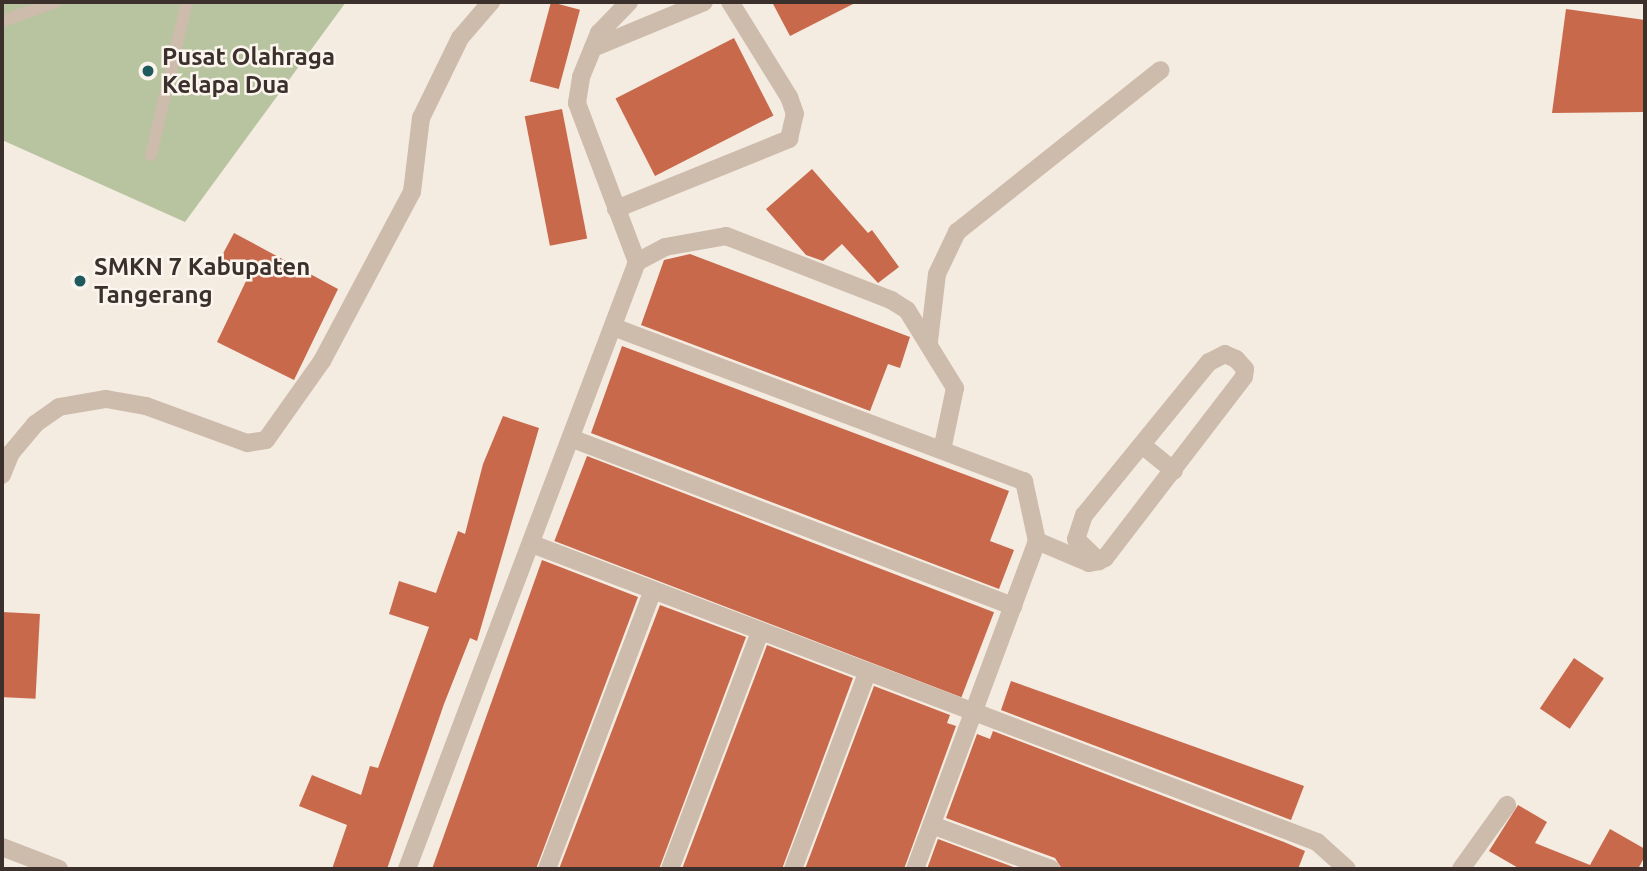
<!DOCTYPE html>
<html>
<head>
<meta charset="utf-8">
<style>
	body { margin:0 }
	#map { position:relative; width:1647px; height:871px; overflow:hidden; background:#f4ebe1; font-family:Ubuntu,sans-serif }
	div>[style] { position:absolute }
	.green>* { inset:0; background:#b8c4a0 }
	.building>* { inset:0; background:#c8694b; transform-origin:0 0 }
	.service>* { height:12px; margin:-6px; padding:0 6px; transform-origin:6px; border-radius:6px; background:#cdbbac }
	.minor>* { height:18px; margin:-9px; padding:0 9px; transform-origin:9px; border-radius:9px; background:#cdbbac }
	.dots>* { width:19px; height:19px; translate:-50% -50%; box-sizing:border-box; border:4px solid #fbf5ee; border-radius:50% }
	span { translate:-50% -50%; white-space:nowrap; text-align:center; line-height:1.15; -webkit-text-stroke:5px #fbf5ee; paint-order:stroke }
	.poi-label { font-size:24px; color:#3b302b; font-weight:700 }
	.left { translate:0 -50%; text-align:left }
	.frame { position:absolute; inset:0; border:4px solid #3b302b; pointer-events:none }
</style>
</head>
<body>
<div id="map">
	<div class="green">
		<div style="clip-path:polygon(2px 2px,346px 2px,185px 222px,2px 140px)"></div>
	</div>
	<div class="building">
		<div style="left:551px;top:2px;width:30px;height:82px;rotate:15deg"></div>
		<div style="clip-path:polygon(772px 2px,857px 2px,790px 36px)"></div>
		<div style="clip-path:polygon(1566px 9px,1645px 20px,1644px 112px,1552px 113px)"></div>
		<div style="left:734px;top:38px;width:87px;height:133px;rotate:63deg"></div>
		<div style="left:562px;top:109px;width:132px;height:38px;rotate:79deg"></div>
		<div style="clip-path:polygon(812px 169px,868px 233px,872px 230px,899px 267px,878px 283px,842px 244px,823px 261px,806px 255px,766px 209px)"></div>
		<div style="clip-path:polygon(234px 233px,338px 289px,294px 380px,217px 342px,247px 279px,218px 263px)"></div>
		<div style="clip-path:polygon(690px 254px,910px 337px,900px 368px,888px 364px,870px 411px,641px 325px,664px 260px)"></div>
		<div style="clip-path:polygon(622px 346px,1009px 491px,990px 541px,1014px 550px,999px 589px,591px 433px)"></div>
		<div style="clip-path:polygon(503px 416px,539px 428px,477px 641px,470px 638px,444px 704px,387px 869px,332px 869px,347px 825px,299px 806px,312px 775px,361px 795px,370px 766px,378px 768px,429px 627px,389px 614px,399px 581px,436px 593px,458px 531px,465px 534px,483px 464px)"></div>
		<div style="left:587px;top:456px;width:436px;height:91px;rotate:21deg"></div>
		<div style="clip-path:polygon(542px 560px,638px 597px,536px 869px,432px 869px)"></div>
		<div style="clip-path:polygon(660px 605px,746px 637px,659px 869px,559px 869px)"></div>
		<div style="left:2px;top:612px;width:38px;height:85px;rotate:3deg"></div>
		<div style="clip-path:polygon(767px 645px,853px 678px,782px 869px,682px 869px)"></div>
		<div style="left:1574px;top:658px;width:36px;height:61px;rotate:34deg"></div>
		<div style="clip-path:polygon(1011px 681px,1304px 786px,1291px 820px,1001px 710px)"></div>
		<div style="clip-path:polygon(874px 686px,950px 715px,947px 723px,956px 726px,904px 869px,805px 869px)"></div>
		<div style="clip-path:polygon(993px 731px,1284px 842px,1305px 851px,1298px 869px,1062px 869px,1055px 858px,946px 818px,977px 734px,990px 739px)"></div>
		<div style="clip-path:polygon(1518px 805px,1547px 822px,1535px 843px,1590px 865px,1610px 829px,1645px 849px,1645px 856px,1638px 869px,1520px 869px,1489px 851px)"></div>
		<div style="clip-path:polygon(938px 839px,1019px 869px,927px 869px)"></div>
	</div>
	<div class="service">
		<div style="left:2px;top:21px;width:57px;rotate:-19.4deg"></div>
		<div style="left:151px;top:155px;width:157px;rotate:-76.8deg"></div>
	</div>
	<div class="minor">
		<div style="left:593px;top:48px;width:120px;rotate:-22.5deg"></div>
		<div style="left:616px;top:209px;width:187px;rotate:-22deg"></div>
		<div style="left:789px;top:139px;width:26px;rotate:-77deg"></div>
		<div style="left:795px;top:114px;width:18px;rotate:-109deg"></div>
		<div style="left:789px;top:97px;width:112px;rotate:-121.8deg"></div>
		<div style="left:637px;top:262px;width:32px;rotate:-28deg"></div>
		<div style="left:665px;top:247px;width:62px;rotate:-10.2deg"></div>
		<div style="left:726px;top:236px;width:177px;rotate:21.2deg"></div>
		<div style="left:891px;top:300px;width:19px;rotate:32deg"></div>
		<div style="left:907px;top:310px;width:92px;rotate:58.4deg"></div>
		<div style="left:955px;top:388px;width:63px;rotate:101.8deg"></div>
		<div style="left:616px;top:328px;width:436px;rotate:20.6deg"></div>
		<div style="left:1024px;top:481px;width:61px;rotate:77.8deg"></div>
		<div style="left:1037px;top:541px;width:350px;rotate:110.4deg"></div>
		<div style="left:929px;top:341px;width:67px;rotate:-83.2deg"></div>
		<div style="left:937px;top:274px;width:47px;rotate:-64.5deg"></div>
		<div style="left:957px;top:232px;width:260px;rotate:-38.5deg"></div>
		<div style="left:573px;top:439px;width:471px;rotate:20.8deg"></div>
		<div style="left:1142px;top:445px;width:41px;rotate:39.1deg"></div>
		<div style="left:2px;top:475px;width:24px;rotate:-68deg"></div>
		<div style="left:11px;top:453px;width:38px;rotate:-50deg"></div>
		<div style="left:35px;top:424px;width:29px;rotate:-35deg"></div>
		<div style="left:59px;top:407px;width:48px;rotate:-9.7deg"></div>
		<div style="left:106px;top:399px;width:41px;rotate:9.9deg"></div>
		<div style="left:146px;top:406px;width:108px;rotate:20.1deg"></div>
		<div style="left:247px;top:443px;width:19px;rotate:-9deg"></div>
		<div style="left:266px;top:440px;width:97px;rotate:-54.7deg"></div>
		<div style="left:322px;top:361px;width:191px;rotate:-62deg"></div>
		<div style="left:412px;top:192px;width:75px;rotate:-83.1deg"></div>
		<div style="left:421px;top:118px;width:89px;rotate:-64deg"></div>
		<div style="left:460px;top:38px;width:48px;rotate:-49.3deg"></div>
		<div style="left:1037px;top:541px;width:56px;rotate:22.9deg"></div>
		<div style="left:1089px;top:563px;width:10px;rotate:-11deg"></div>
		<div style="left:1099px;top:561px;width:7px;rotate:-27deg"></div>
		<div style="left:1105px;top:558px;width:228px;rotate:-52.5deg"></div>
		<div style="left:1244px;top:377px;width:8px;rotate:-83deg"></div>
		<div style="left:1245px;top:369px;width:13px;rotate:-132deg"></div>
		<div style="left:1236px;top:359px;width:12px;rotate:-156deg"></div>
		<div style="left:1225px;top:354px;width:18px;rotate:153deg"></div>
		<div style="left:1209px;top:362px;width:198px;rotate:129.2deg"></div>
		<div style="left:1084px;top:515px;width:25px;rotate:108deg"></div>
		<div style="left:1076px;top:539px;width:32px;rotate:44deg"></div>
		<div style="left:532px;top:544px;width:840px;rotate:20.79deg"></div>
		<div style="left:1317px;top:842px;width:40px;rotate:42deg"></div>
		<div style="left:932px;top:825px;width:127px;rotate:20.3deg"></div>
		<div style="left:2px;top:847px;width:61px;rotate:21.1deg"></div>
		<div style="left:407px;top:869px;width:649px;rotate:-69.25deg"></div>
		<div style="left:637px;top:262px;width:170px;rotate:-110.7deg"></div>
		<div style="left:577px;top:103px;width:26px;rotate:-81deg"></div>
		<div style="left:581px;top:77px;width:48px;rotate:-67.8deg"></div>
		<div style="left:599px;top:33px;width:43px;rotate:-45.9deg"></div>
		<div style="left:547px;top:869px;width:298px;rotate:-69.2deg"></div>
		<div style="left:670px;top:869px;width:254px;rotate:-69.2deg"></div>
		<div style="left:793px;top:869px;width:210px;rotate:-69.3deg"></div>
		<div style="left:1461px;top:869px;width:79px;rotate:-54.3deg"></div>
	</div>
	<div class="dots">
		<div style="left:148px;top:71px;background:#1f5a5e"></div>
		<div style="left:80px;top:281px;background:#1f5a5e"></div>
	</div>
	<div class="poi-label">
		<span class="left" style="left:162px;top:71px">Pusat Olahraga<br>Kelapa Dua</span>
		<span class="left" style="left:94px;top:281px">SMKN 7 Kabupaten<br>Tangerang</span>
	</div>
	<div class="frame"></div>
</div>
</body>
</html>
